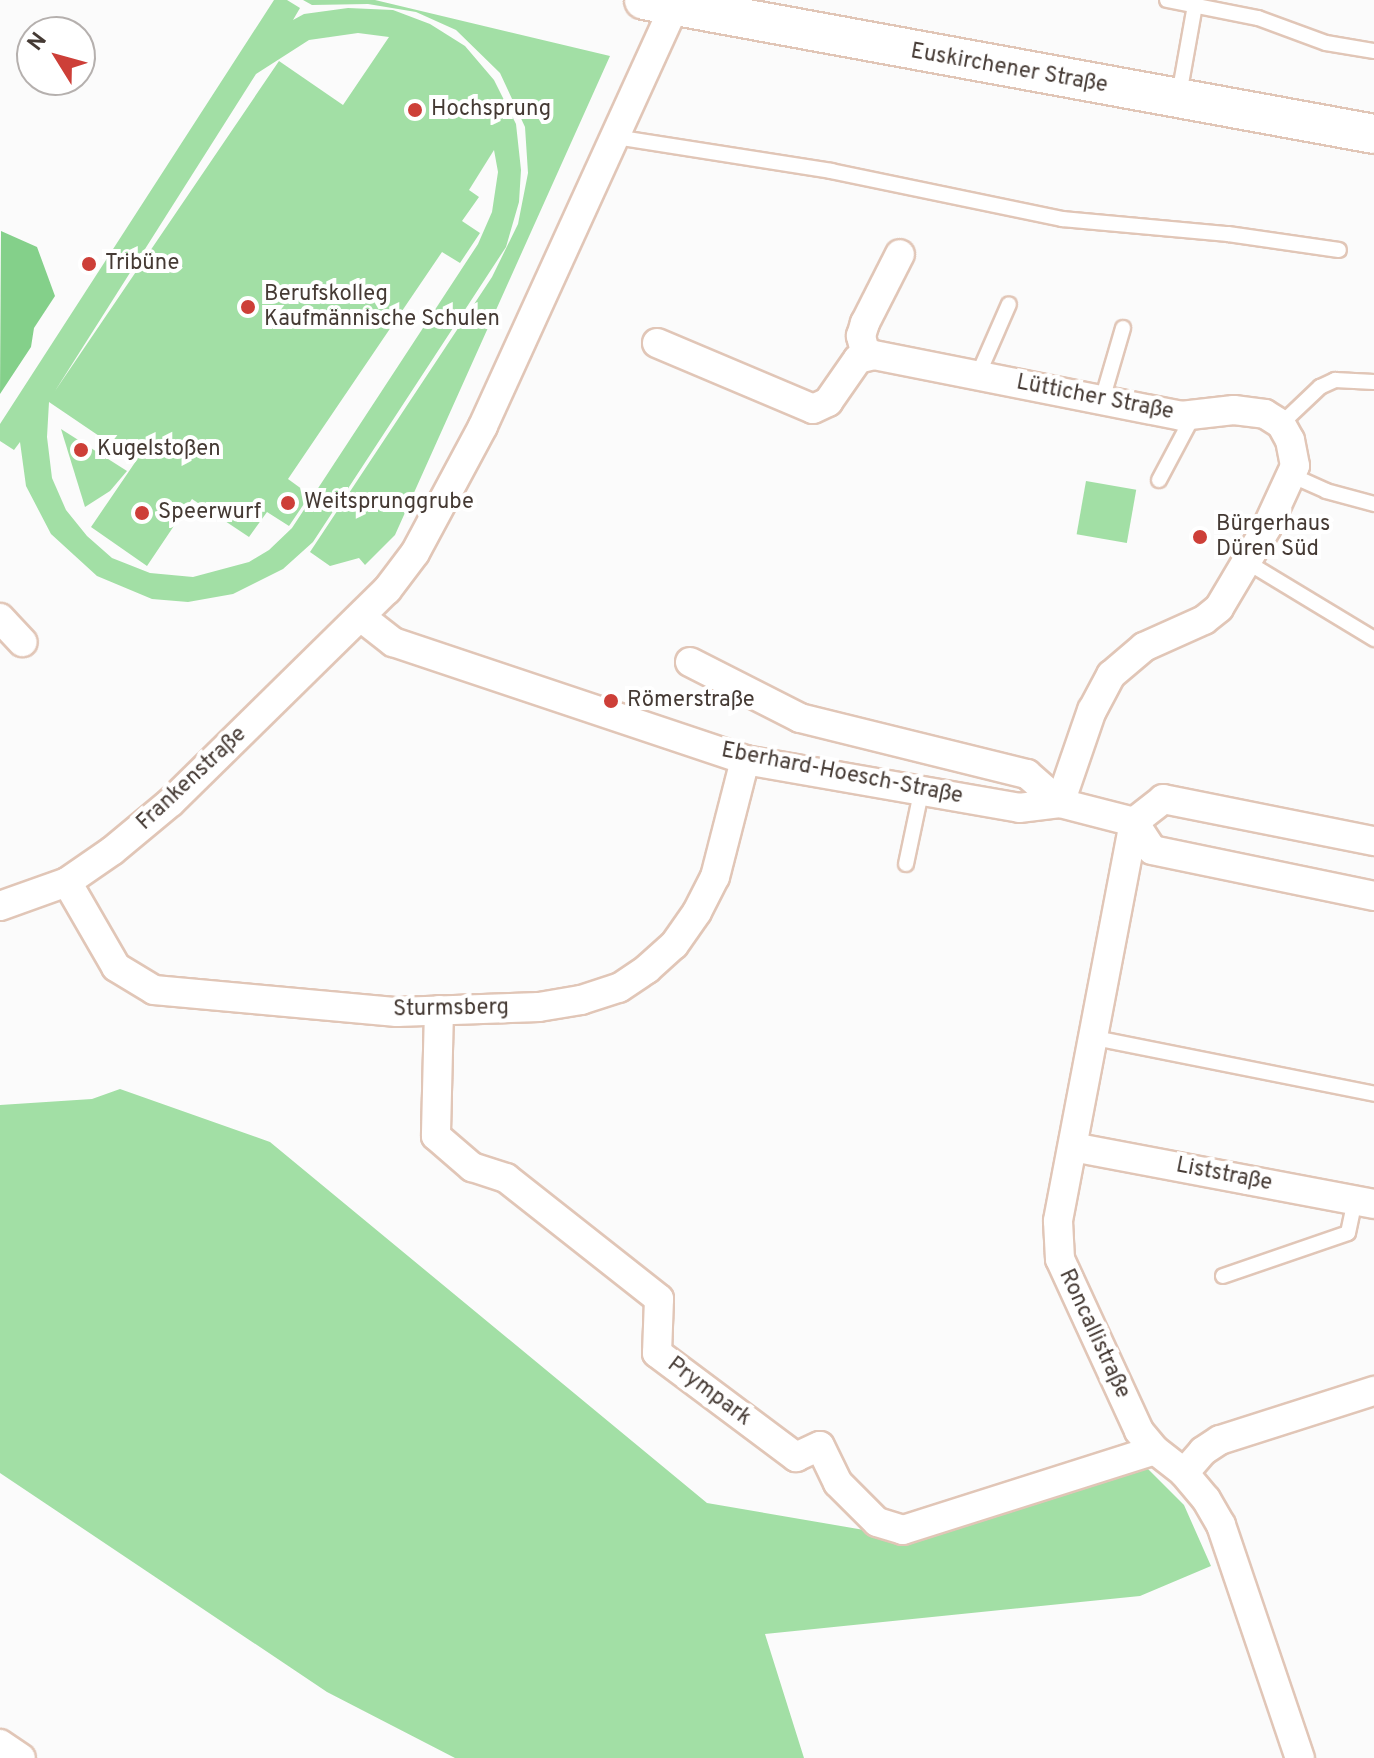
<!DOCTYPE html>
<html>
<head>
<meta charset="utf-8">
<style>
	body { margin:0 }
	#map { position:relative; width:1374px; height:1758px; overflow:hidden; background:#fbfbfb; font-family:Overpass,sans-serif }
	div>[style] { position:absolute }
	.green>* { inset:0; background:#a2dfa5; transform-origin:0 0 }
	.forest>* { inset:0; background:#84d08a }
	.roads { filter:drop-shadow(2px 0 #e1c6b7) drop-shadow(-2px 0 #e1c6b7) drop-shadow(0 2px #e1c6b7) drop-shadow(0 -2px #e1c6b7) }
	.lane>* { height:14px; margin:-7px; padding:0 7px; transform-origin:7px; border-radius:7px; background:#fff }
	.street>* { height:28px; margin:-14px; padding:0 14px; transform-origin:14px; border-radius:14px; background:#fff }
	.secondary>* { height:38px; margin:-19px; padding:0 19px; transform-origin:19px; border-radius:19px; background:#fff }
	.dots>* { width:22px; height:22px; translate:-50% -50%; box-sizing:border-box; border:4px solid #fff; border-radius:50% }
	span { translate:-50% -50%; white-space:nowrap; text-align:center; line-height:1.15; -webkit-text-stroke:8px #fff; paint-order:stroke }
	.street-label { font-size:22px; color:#453a34 }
	.poi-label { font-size:22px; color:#453a34 }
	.left { translate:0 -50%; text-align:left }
	.north { position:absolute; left:16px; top:16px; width:80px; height:80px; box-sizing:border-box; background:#fff; border:2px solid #b5b0ae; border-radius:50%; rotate:307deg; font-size:22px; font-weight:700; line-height:32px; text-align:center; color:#453a34 }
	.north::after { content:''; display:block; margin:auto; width:28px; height:36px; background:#cd3f38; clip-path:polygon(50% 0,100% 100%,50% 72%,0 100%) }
</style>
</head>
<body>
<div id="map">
	<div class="green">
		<div style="clip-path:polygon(evenodd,274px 0,287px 0,300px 8px,293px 20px,304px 14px,348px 8px,393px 10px,430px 24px,465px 46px,494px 80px,516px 124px,521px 170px,519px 202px,506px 247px,313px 542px,283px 569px,233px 594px,188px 602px,152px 599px,97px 576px,51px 534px,26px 486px,20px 442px,14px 450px,0 441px,0 424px,274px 0,358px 33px,389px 37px,343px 105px,279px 61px,55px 391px,256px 74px,309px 40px,358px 33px,274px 0,494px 150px,498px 172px,492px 212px,478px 244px,292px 528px,269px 550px,249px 562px,193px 577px,150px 573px,112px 558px,87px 536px,66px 510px,52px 478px,47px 437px,49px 402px,136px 461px,91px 527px,147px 566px,192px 499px,249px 537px,267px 512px,289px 526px,310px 495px,288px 479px,442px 252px,460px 263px,480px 233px,462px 221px,479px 197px,469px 190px,494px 150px)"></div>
		<div style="clip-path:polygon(303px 0,375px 0,610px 56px,395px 535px,365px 565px,359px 558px,330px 566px,310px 552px,492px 277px,518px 224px,528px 173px,525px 127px,500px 73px,456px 30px,416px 12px,368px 4px,312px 5px)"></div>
		<div style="clip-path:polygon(61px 429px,127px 471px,110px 491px,85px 507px)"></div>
		<div style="left:1086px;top:481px;width:51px;height:54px;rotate:10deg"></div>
		<div style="clip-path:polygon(120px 1089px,270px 1142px,707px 1503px,899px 1536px,1137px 1458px,1184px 1505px,1211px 1566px,1140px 1596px,765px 1634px,804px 1758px,455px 1758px,327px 1692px,0 1473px,0 1105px,92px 1099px)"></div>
	</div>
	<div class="forest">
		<div style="clip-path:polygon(1px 231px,37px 247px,55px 296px,34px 328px,31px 347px,0 394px)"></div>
	</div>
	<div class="roads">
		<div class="lane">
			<div style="left:1167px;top:0;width:93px;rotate:11.2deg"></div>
			<div style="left:1258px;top:18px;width:72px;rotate:20.2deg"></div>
			<div style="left:1326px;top:43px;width:49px;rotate:9.5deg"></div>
			<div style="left:1179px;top:95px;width:91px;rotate:-79.9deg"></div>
			<div style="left:615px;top:137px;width:219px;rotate:8.9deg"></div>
			<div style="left:831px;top:171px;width:236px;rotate:11.7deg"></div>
			<div style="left:1062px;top:219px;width:167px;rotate:5.2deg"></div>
			<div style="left:1228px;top:234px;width:112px;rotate:8.2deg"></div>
			<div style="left:978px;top:375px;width:77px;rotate:-66.4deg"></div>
			<div style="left:1102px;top:400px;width:75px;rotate:-73.7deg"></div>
			<div style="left:1281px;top:424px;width:54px;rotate:-43.5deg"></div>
			<div style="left:1320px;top:387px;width:17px;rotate:-25deg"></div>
			<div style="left:1335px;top:380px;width:39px;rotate:3deg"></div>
			<div style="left:1293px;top:476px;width:36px;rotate:24deg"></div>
			<div style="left:1326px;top:491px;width:50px;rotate:15.2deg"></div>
			<div style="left:1159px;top:480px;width:72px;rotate:-62deg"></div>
			<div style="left:1247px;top:562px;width:149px;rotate:31.2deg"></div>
			<div style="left:906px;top:864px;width:73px;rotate:-78.1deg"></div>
			<div style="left:1095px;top:1038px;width:285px;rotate:11.3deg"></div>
			<div style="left:1223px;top:1276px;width:132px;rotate:-19deg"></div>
			<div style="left:1348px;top:1233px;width:33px;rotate:-78deg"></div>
		</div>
		<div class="street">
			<div style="left:657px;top:343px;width:169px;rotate:22.9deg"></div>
			<div style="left:813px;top:409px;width:17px;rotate:-25deg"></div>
			<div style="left:828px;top:402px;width:52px;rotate:-55.1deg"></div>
			<div style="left:858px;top:359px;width:16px;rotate:-14deg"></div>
			<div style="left:874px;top:355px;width:313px;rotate:11.2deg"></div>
			<div style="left:1181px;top:416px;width:53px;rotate:-6.5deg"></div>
			<div style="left:1234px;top:410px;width:31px;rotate:7deg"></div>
			<div style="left:1265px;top:414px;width:19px;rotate:32deg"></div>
			<div style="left:1281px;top:424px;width:18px;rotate:61deg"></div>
			<div style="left:1290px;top:440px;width:26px;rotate:79deg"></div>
			<div style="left:1295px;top:466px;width:67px;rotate:114.7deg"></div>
			<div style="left:1267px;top:527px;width:94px;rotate:120.7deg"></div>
			<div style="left:1219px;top:608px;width:19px;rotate:141deg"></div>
			<div style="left:1204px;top:620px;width:66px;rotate:155.8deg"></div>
			<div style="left:1144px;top:647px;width:43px;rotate:139.7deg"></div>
			<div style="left:1111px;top:675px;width:40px;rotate:118deg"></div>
			<div style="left:1092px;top:710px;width:98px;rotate:109deg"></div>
			<div style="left:866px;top:355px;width:20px;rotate:-105deg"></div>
			<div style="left:861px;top:336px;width:14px;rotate:-73deg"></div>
			<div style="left:865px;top:323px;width:77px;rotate:-63.1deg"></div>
			<div style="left:361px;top:617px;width:41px;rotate:38deg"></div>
			<div style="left:393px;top:642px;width:371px;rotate:18.5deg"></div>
			<div style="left:745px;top:760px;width:278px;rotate:9.9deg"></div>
			<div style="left:1019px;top:808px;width:41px;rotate:-7deg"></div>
			<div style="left:1060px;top:803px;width:76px;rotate:14.4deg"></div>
			<div style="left:1134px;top:822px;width:33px;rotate:57deg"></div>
			<div style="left:1152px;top:850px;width:227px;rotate:11.7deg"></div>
			<div style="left:0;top:618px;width:33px;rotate:47deg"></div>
			<div style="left:690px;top:662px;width:123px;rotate:27deg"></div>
			<div style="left:800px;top:718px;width:234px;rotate:13.9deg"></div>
			<div style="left:1027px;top:774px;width:44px;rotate:41.3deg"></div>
			<div style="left:1134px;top:822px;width:406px;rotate:100.8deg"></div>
			<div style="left:1058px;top:1221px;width:38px;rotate:87deg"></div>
			<div style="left:1060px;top:1259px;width:189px;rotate:65.3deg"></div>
			<div style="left:1139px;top:1431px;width:25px;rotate:50deg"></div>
			<div style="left:1155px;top:1450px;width:37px;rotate:38deg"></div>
			<div style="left:1184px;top:1473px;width:34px;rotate:50deg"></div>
			<div style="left:1206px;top:1499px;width:30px;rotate:60deg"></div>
			<div style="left:1221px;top:1525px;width:246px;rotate:71.3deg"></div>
			<div style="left:1134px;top:822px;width:37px;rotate:-38deg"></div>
			<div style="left:1163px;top:799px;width:215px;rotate:11.3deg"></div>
			<div style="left:67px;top:882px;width:98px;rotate:60deg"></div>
			<div style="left:116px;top:967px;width:44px;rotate:31.2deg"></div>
			<div style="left:154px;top:990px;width:244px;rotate:5.2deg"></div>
			<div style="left:397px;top:1012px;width:142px;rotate:-2deg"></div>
			<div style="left:539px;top:1007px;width:43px;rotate:-9.5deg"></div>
			<div style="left:581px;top:1000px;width:40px;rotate:-18deg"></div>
			<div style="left:619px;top:988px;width:34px;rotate:-34deg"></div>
			<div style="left:647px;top:969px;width:36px;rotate:-42deg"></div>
			<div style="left:674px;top:945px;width:40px;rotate:-55.1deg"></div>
			<div style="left:697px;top:912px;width:39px;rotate:-63deg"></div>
			<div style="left:715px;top:877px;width:121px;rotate:-75.6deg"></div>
			<div style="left:0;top:906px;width:71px;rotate:-19.7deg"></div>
			<div style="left:67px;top:882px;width:55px;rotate:-34.6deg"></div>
			<div style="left:112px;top:851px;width:77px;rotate:-39.7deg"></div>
			<div style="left:171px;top:802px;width:303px;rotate:-44.5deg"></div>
			<div style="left:387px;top:590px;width:46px;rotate:-52.9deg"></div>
			<div style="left:415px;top:553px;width:144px;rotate:-61.8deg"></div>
			<div style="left:483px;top:426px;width:460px;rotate:-65.5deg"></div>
			<div style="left:439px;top:1010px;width:126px;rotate:91.4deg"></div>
			<div style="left:436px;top:1136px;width:48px;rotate:40.7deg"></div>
			<div style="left:472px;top:1167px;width:36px;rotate:18deg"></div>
			<div style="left:506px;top:1178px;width:195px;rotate:38.3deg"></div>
			<div style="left:659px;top:1299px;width:54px;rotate:92.1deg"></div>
			<div style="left:657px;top:1353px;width:174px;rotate:36.8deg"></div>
			<div style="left:796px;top:1457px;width:26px;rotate:-25deg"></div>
			<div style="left:820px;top:1446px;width:41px;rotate:64.1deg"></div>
			<div style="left:838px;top:1483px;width:55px;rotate:45deg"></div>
			<div style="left:877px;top:1522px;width:27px;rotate:17deg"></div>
			<div style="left:903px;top:1530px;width:264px;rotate:-17.6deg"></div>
			<div style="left:1073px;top:1147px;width:306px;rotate:10.7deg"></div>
			<div style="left:1184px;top:1473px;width:29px;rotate:-49deg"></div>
			<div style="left:1203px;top:1451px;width:20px;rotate:-33deg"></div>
			<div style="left:1220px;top:1440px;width:162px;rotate:-17.7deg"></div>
			<div style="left:0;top:1744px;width:25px;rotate:34deg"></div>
		</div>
		<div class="secondary">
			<div style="left:644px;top:0;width:742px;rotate:10.4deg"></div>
		</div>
	</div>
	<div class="dots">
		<div style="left:415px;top:110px;background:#cd3f38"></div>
		<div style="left:89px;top:264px;background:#cd3f38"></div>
		<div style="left:248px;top:307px;background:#cd3f38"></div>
		<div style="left:81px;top:450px;background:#cd3f38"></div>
		<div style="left:288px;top:503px;background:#cd3f38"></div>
		<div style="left:142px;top:513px;background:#cd3f38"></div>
		<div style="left:1200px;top:537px;background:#cd3f38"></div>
		<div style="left:611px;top:701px;background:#cd3f38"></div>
	</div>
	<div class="street-label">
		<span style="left:1009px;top:69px;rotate:10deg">Euskirchener Straße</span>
		<span style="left:1095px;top:398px;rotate:11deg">Lütticher Straße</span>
		<span style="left:842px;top:774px;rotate:11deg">Eberhard-Hoesch-Straße</span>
		<span style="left:192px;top:779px;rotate:-43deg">Frankenstraße</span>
		<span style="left:451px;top:1009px;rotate:-1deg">Sturmsberg</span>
		<span style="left:1224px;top:1175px;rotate:11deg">Liststraße</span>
		<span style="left:1094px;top:1334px;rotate:65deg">Roncallistraße</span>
		<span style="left:709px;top:1392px;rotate:37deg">Prympark</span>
	</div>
	<div class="poi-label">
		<span class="left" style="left:431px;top:110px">Hochsprung</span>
		<span class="left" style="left:105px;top:264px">Tribüne</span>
		<span class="left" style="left:264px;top:307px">Berufskolleg<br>Kaufmännische Schulen</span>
		<span class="left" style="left:97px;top:450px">Kugelstoßen</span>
		<span class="left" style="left:304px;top:503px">Weitsprunggrube</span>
		<span class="left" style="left:158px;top:513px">Speerwurf</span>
		<span class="left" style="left:1216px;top:537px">Bürgerhaus<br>Düren Süd</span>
		<span class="left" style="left:627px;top:701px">Römerstraße</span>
	</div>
	<div class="north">N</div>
</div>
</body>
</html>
